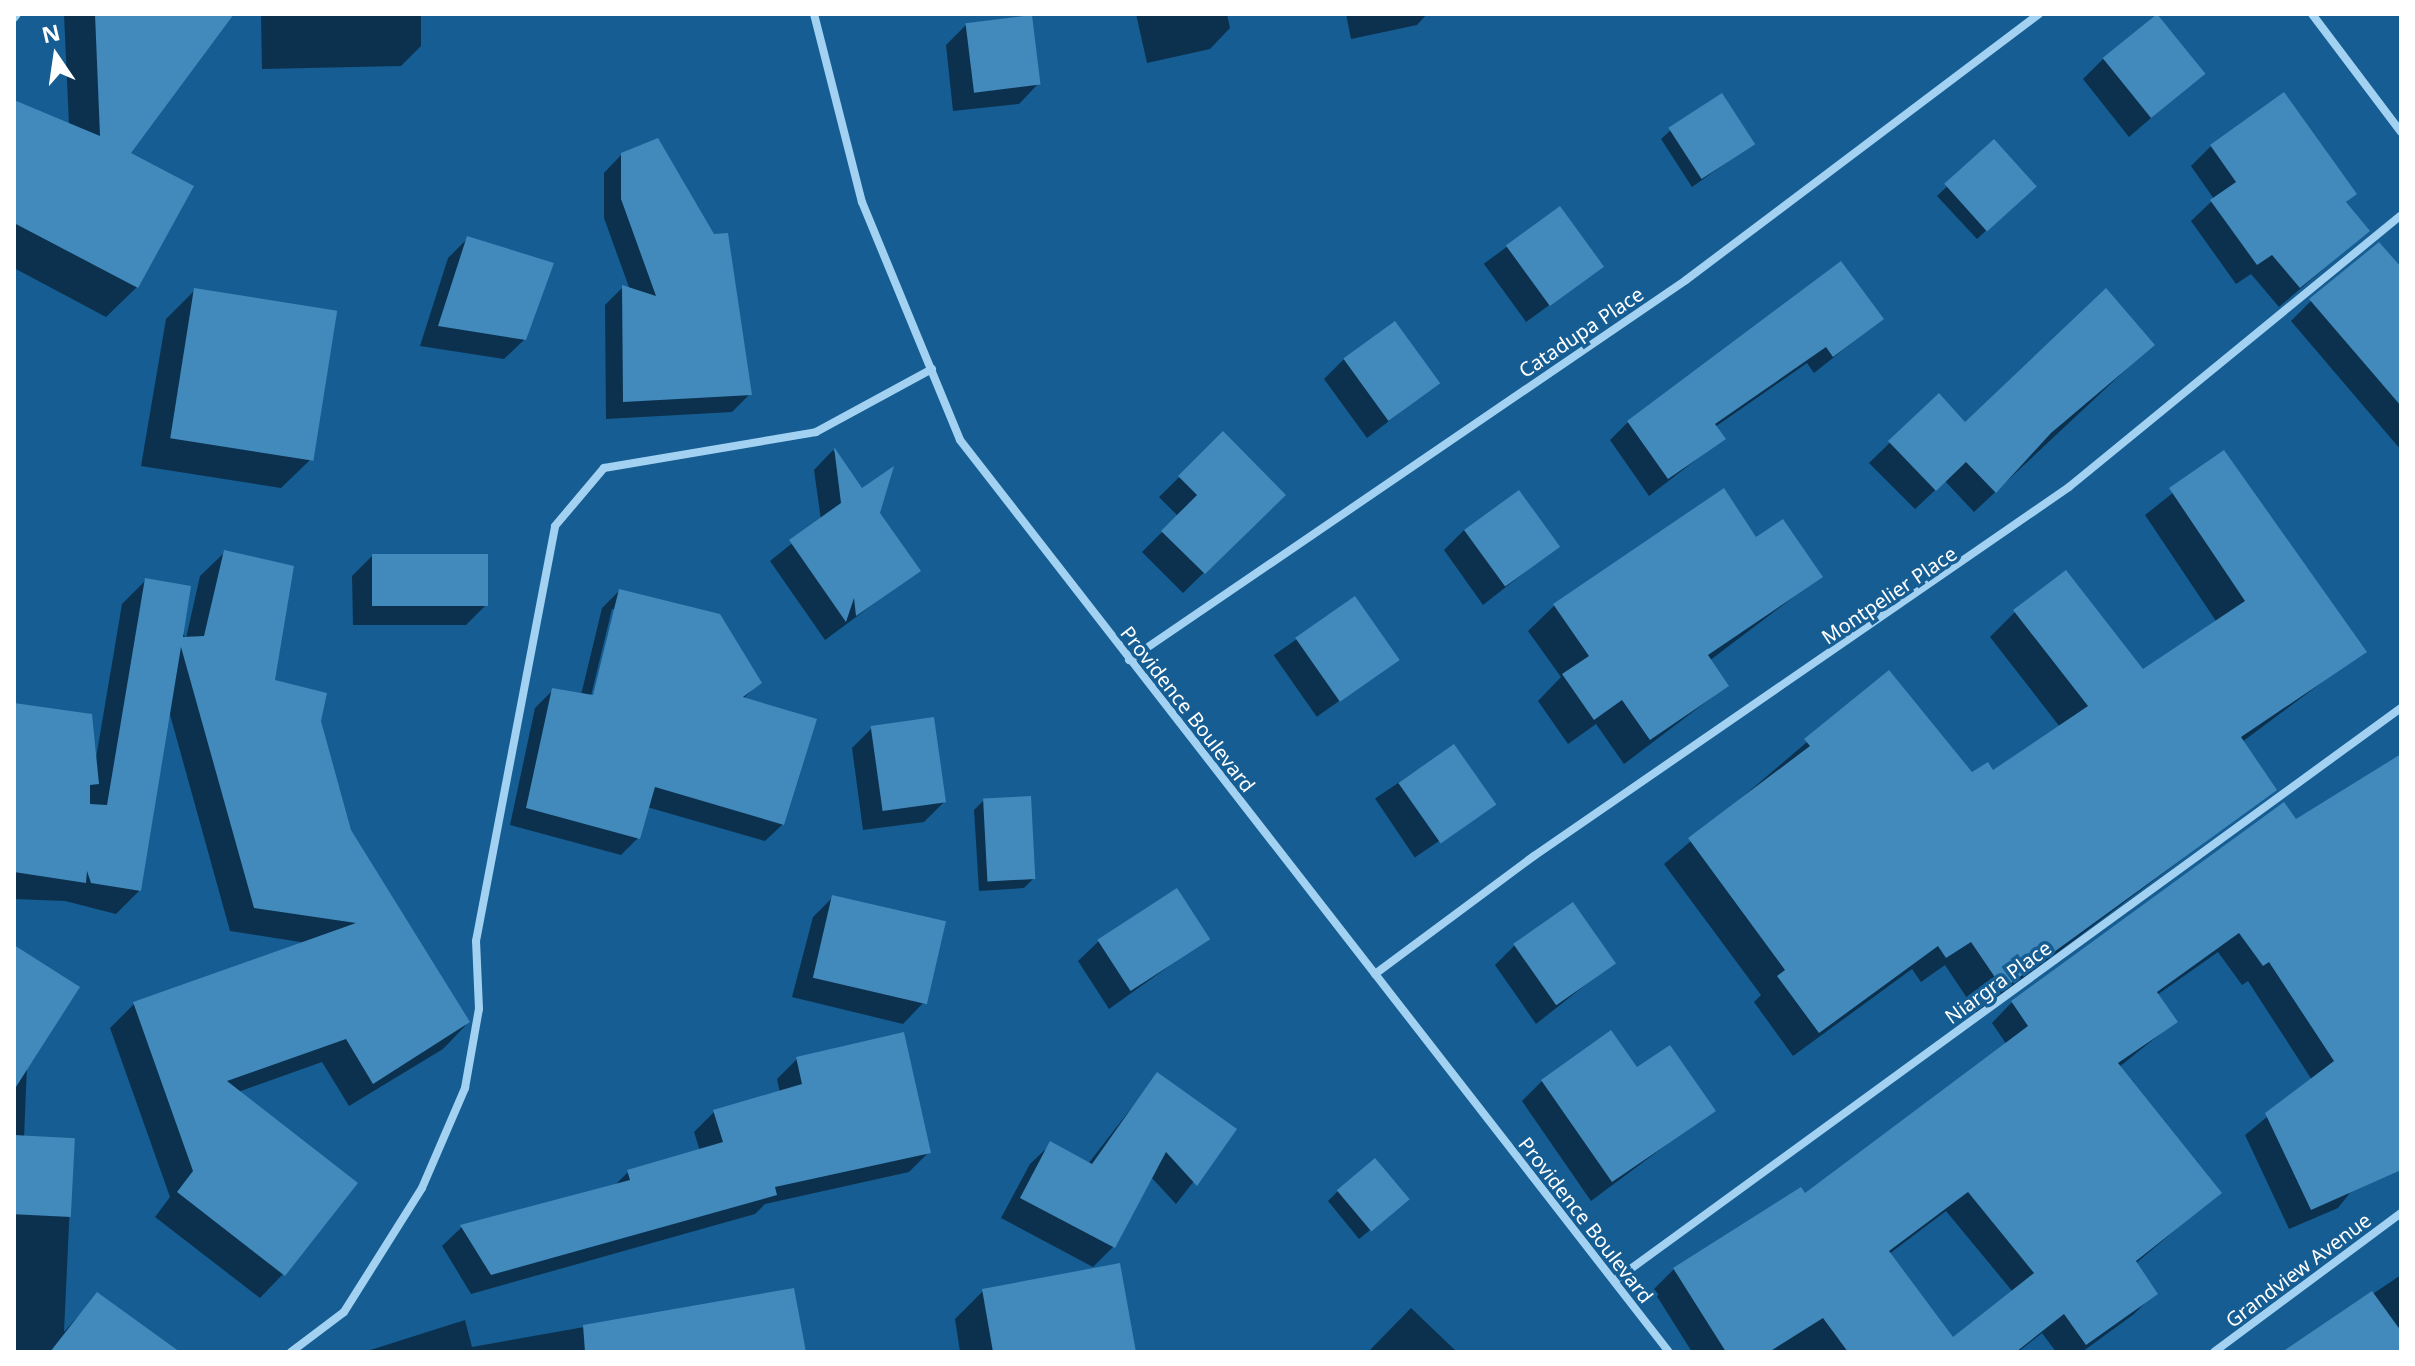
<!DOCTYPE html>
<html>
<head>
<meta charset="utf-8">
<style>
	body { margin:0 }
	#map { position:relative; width:2415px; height:1366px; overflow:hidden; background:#155d92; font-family:"Noto Sans",sans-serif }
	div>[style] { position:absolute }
	.shadow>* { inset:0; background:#0007; transform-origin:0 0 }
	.building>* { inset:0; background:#4289bc; transform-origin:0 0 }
	.minor>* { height:8px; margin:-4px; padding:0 4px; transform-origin:4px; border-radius:4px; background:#a3d1f1 }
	span { translate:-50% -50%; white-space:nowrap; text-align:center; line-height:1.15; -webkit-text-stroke:7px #155d92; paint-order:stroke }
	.street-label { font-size:20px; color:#fff }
	.frame { position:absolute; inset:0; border:16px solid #fff; pointer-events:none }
	.north { position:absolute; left:16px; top:16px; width:80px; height:80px; -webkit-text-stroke:6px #155d92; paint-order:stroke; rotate:347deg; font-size:22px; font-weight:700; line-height:32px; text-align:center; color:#fff }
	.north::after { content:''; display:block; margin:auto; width:28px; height:36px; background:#fff; clip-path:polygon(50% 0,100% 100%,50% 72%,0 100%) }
</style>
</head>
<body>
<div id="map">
	<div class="shadow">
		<div style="clip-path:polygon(64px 14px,208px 14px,128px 153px,137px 287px,106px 317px,14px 268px,14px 101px,69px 125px)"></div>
		<div style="clip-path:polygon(261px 14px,421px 14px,421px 46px,401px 66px,262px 69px)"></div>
		<div style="clip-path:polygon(1136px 14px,1227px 14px,1230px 28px,1210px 49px,1147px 63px)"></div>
		<div style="clip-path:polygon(1346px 14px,1427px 14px,1417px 25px,1351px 39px)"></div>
		<div style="clip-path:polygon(966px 25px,1039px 83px,1019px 104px,953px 111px,946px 45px)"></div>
		<div style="clip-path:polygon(2103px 59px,2202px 74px,2129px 137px,2083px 79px)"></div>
		<div style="clip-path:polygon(1671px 130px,1753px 144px,1692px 187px,1661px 139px)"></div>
		<div style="clip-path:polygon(1994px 142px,2024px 195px,1977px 239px,1937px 196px)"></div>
		<div style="clip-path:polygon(2211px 146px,2355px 194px,2344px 204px,2368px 231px,2279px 307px,2251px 274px,2236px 284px,2191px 221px,2214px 199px,2191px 166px)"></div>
		<div style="clip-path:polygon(622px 154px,750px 394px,732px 412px,606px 419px,605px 305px,623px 287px,630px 290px,604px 218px,604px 173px)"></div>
		<div style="left:1559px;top:209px;width:72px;height:93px;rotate:54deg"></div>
		<div style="clip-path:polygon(468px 238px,525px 339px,504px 359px,420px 346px,448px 258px)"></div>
		<div style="clip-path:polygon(2401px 271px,2401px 450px,2291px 321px,2311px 301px)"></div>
		<div style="clip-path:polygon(195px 290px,310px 460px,281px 488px,141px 466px,166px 319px)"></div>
		<div style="clip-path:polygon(1882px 319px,1814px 373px,1807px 363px,1715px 427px,1723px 439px,1649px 496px,1610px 440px,1628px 422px)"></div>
		<div style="clip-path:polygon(2152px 345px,1974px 512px,1945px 481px,1915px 509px,1869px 463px,1938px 396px,1965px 424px)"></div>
		<div style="clip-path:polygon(1344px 359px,1437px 384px,1367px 438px,1324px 379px)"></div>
		<div style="clip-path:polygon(1223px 434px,1283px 495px,1183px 593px,1142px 552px,1178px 516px,1159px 497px)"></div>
		<div style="clip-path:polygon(833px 450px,918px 571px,825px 640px,770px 561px,821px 520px,814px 470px)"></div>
		<div style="clip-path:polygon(2223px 453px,2364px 651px,2242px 742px,2274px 790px,1977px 1013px,1945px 965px,1921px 982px,1912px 969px,1793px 1056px,1754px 1002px,1761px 995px,1664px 864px,1888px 673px,1972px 775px,1992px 772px,2060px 727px,1990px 637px,2015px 612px,2143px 672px,2216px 621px,2145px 515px)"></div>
		<div style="clip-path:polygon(1724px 490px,1756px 539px,1820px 577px,1709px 661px,1727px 686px,1624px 764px,1596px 724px,1568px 744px,1538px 701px,1561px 677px,1528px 631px,1554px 606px)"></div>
		<div style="clip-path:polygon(1464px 530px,1557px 547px,1483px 605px,1444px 550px)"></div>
		<div style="clip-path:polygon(224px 553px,273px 682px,319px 721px,349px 831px,466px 1025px,443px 1049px,349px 1106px,322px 1062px,238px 1092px,283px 1274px,260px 1298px,155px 1217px,170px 1197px,110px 1028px,134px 1004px,307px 943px,230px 931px,169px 711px,140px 890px,116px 914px,65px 901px,14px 899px,14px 705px,96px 758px,122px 604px,146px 580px,186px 638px,200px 576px)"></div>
		<div style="clip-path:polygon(372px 556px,486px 605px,466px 625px,353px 625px,352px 576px)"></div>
		<div style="clip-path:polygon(evenodd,619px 591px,759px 683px,743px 699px,783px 824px,765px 841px,647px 807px,639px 837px,621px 855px,510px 825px,535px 708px,553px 690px,581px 695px,602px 608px,619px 591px,612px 609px,616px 609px,593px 705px,589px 704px,612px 609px)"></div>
		<div style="left:1354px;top:599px;width:75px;height:98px;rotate:55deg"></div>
		<div style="clip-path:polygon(872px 728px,944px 802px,924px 822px,863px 830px,852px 748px)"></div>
		<div style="left:1453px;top:746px;width:71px;height:94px;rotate:56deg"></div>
		<div style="clip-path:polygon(2401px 756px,2401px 1128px,2338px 1208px,2289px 1229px,2245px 1135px,2312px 1080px,2248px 981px,2242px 985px,2218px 952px,2157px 995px,2175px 1022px,2119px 1067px,2219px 1193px,2135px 1264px,2155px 1293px,2134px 1314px,2082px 1352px,2056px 1352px,2042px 1333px,2018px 1352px,1980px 1352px,2013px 1292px,1946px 1211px,1889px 1254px,1962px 1352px,1692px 1352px,1653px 1290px,1674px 1269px,1805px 1196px,2007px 1045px,1992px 1023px,2012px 1002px)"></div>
		<div style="clip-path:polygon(984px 800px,1034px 878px,1024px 888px,979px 891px,974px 810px)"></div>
		<div style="clip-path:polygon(833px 897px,923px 1003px,903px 1024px,792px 997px,813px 917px)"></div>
		<div style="clip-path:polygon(1207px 939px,1109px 1009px,1078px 961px,1099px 941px)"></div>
		<div style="clip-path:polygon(1515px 945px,1613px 963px,1536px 1024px,1495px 965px)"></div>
		<div style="clip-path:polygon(14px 949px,27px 1066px,24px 1138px,73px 1139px,64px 1332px,97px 1295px,177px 1352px,14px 1352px)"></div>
		<div style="clip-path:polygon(797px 1059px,929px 1152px,909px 1172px,765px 1204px,755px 1214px,471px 1294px,442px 1246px,462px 1227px,613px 1187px,628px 1172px,700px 1151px,694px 1132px,714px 1112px,780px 1093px,777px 1079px)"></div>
		<div style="clip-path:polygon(1636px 1070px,1713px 1110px,1591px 1201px,1522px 1101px,1542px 1081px)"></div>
		<div style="clip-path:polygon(1157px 1075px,1234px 1130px,1176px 1204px,1151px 1177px,1113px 1247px,1093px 1267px,1001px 1218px,1030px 1164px,1051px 1144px,1088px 1164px)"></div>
		<div style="clip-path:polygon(1338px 1191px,1397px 1208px,1359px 1239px,1328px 1201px)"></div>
		<div style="clip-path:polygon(2401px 1275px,2401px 1352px,2286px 1352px)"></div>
		<div style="clip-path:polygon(793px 1290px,804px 1352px,364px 1352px,465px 1320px,472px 1347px)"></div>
		<div style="clip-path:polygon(983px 1291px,1134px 1352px,960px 1352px,955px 1319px)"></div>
		<div style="clip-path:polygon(1411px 1308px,1457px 1352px,1368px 1352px)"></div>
	</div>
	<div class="building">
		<div style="clip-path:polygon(95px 14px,234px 14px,131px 153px,194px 186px,138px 288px,14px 223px,14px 100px,100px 136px)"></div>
		<div style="left:2157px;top:14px;width:77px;height:70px;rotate:51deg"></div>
		<div style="left:1032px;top:15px;width:70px;height:67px;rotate:83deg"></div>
		<div style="clip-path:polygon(2284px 92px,2357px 194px,2346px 202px,2370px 231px,2300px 288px,2272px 255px,2257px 265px,2210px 200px,2236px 182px,2210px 145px)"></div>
		<div style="left:1722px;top:93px;width:61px;height:64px;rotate:57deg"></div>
		<div style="clip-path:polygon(658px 138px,714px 234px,728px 233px,752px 395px,623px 402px,622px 285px,656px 296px,621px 199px,621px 153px)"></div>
		<div style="left:1994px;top:139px;width:64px;height:67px;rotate:48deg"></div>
		<div style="left:1560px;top:206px;width:75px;height:67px;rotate:54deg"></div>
		<div style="clip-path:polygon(467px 236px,554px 263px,526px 340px,438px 326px)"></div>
		<div style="clip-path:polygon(2379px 242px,2401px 267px,2401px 406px,2309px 299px)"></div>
		<div style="clip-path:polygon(1841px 261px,1884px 319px,1833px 357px,1826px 347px,1715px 424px,1726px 439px,1668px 479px,1627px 421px)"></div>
		<div style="left:194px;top:288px;width:145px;height:152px;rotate:9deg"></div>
		<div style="clip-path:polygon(2106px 288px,2155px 345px,2051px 433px,1996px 493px,1966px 462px,1936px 491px,1888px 441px,1939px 393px,1965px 422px)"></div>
		<div style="left:1395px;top:321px;width:77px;height:64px;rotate:54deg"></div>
		<div style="clip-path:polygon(1223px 431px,1286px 495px,1205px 574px,1161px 531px,1197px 495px,1178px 476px)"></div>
		<div style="clip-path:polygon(834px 447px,862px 488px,894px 466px,880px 513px,921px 571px,856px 616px,854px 598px,846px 622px,789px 540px,841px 503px)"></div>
		<div style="clip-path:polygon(2224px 450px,2367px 652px,2241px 737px,2277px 790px,2003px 989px,1971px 942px,1946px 958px,1938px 946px,1819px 1033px,1777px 976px,1785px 970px,1688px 838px,1810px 746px,1804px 739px,1889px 670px,1972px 772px,1988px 762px,1993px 770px,2088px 706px,2013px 610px,2066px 570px,2143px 669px,2245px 601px,2169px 488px)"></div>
		<div style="clip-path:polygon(1724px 488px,1756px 537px,1783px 519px,1823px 577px,1708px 655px,1729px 686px,1650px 740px,1622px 700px,1594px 720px,1562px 674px,1589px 656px,1553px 604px)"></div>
		<div style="left:1519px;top:490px;width:70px;height:68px;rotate:54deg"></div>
		<div style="clip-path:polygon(224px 550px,294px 566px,275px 680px,327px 693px,321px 721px,351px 830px,470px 1022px,373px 1084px,346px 1039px,227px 1081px,358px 1183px,285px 1276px,177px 1192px,193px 1171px,133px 1002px,356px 923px,254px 908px,181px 647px,141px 891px,91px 883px,87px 871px,86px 883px,14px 872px,14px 703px,92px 714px,99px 784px,90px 785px,90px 804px,107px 805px,145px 578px,191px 586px,183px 637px,204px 636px)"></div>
		<div style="left:372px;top:554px;width:116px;height:52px"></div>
		<div style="clip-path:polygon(619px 589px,720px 614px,762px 683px,743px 697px,817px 719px,784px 825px,655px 787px,640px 839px,526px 808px,552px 688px,593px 695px)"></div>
		<div style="left:1355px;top:596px;width:78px;height:73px;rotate:55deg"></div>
		<div style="left:934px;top:717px;width:86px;height:64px;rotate:82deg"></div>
		<div style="left:1454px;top:744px;width:74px;height:68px;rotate:55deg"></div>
		<div style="clip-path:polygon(evenodd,2401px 754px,2401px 1170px,2311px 1210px,2265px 1113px,2334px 1061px,2269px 962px,2263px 966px,2239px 933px,2157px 992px,2178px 1022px,2118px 1063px,2222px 1193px,2136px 1261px,2158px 1294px,2086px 1345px,2064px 1314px,2016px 1352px,1848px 1352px,1823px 1318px,1769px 1352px,1726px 1352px,1673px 1268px,1801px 1187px,1805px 1193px,2028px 1026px,2011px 1001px,2284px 802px,2296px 819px,2401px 754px,1968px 1192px,2034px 1273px,1953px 1337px,1889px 1251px,1968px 1192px)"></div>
		<div style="left:1031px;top:796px;width:83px;height:48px;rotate:87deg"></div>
		<div style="left:1177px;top:888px;width:61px;height:95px;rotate:57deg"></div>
		<div style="left:832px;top:895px;width:117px;height:85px;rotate:13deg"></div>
		<div style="left:1573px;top:902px;width:75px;height:73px;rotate:55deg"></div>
		<div style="clip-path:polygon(14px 945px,80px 987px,14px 1090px)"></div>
		<div style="clip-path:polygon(1611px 1030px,1637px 1067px,1670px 1045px,1716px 1111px,1612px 1182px,1541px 1080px)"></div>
		<div style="clip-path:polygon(904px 1032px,931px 1153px,775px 1187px,777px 1195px,491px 1275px,460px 1225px,630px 1180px,627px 1170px,723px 1142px,713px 1110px,802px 1084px,796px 1057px)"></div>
		<div style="clip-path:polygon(1157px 1072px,1237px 1129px,1197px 1186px,1166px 1152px,1115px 1248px,1020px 1198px,1050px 1141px,1092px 1164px)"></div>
		<div style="left:14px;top:1135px;width:61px;height:79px;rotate:3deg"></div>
		<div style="left:1375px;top:1158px;width:54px;height:50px;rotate:50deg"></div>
		<div style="clip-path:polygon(1120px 1263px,1136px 1352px,993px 1352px,982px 1289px)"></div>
		<div style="clip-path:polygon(794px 1288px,806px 1352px,585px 1352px,583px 1325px)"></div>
		<div style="clip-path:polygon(2372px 1291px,2401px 1331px,2401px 1352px,2282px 1352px)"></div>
		<div style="clip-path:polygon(97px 1292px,180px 1352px,50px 1352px)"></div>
	</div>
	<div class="minor">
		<div style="left:814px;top:14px;width:194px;rotate:75.7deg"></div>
		<div style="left:862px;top:202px;width:257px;rotate:67.6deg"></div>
		<div style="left:960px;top:440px;width:1155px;rotate:52.14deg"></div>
		<div style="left:2312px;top:14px;width:148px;rotate:53deg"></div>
		<div style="left:14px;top:18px;width:5px;rotate:-53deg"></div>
		<div style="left:1129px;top:660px;width:674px;rotate:-34.3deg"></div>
		<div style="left:1686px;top:280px;width:442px;rotate:-37deg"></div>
		<div style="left:1375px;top:974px;width:198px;rotate:-36.6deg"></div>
		<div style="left:1534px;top:856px;width:650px;rotate:-34.59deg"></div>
		<div style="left:2069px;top:487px;width:429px;rotate:-39.3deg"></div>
		<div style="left:1614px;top:1281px;width:973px;rotate:-36.06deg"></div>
		<div style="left:291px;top:1352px;width:66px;rotate:-37deg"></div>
		<div style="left:344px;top:1312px;width:146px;rotate:-57.8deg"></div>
		<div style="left:422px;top:1188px;width:109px;rotate:-66.7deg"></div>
		<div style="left:465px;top:1088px;width:80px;rotate:-80deg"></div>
		<div style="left:479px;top:1009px;width:68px;rotate:-92.5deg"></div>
		<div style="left:476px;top:941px;width:422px;rotate:-79.2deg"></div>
		<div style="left:555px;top:526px;width:76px;rotate:-49.8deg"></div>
		<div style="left:604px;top:468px;width:215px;rotate:-9.6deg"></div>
		<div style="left:816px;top:432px;width:132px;rotate:-28.5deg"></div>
		<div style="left:2214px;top:1352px;width:233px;rotate:-36.6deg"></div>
	</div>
	<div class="street-label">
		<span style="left:1581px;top:332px;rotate:-34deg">Catadupa Place</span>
		<span style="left:1889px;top:595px;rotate:-34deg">Montpelier Place</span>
		<span style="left:1188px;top:709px;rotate:52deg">Providence Boulevard</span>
		<span style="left:1998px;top:982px;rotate:-36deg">Niargra Place</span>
		<span style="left:1586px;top:1220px;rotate:52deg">Providence Boulevard</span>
		<span style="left:2298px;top:1270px;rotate:-37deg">Grandview Avenue</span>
	</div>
	<div class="frame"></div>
	<div class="north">N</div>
</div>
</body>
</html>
